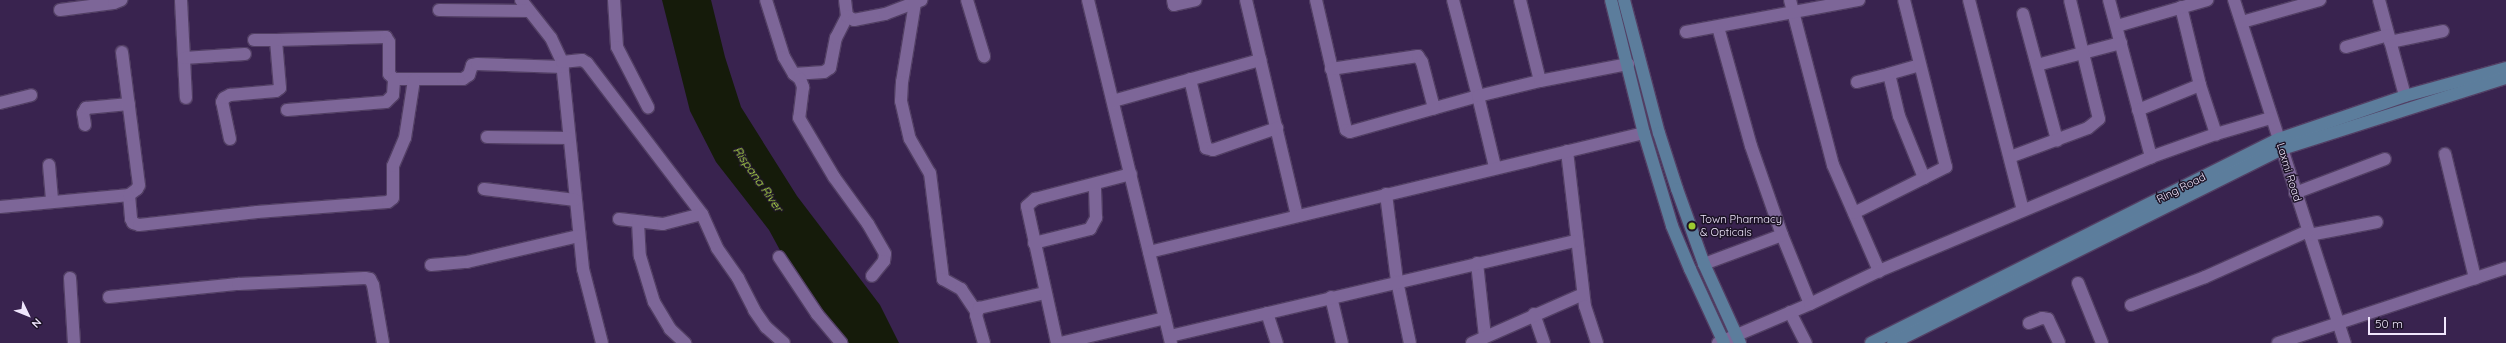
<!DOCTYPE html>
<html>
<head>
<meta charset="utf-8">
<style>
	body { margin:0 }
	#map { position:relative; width:2506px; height:343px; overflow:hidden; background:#39234f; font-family:Quicksand,sans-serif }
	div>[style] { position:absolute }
	.water>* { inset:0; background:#151b0a }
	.roads { filter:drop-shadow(1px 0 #523f64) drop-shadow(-1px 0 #523f64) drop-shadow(0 1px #523f64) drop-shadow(0 -1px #523f64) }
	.street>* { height:12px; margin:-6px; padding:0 6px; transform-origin:6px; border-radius:6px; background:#7d6698 }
	.secondary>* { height:12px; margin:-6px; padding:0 6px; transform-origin:6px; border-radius:6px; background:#5c7d9c }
	.dots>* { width:11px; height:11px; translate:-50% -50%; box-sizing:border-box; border:2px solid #1c1326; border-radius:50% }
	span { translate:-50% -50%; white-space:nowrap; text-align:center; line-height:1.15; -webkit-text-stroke:3px #1c1326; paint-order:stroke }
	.street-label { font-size:11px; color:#f0e6fd }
	.poi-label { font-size:11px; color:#f0e6fd }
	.left { translate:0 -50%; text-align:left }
	.water-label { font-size:12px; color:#bdf04d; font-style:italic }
	.north { position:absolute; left:8px; top:295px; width:40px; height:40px; -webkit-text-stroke:3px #1c1326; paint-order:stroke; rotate:133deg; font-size:11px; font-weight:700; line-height:16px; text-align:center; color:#f0e6fd }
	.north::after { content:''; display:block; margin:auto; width:14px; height:18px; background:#f0e6fd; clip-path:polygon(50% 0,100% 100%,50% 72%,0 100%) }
	.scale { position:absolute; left:2368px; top:317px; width:78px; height:18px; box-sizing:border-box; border:2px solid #f0e6fd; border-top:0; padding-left:5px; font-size:12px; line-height:14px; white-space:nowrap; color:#f0e6fd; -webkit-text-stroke:3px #1c1326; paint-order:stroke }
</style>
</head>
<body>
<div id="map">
	<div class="water">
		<div style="clip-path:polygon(662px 0,711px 0,725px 57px,741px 107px,797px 196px,880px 305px,899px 343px,847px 343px,833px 330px,787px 263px,769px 230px,716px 162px,690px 111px)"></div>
	</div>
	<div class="roads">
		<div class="street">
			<div style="left:181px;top:0;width:98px;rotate:87.1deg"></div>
			<div style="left:521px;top:0;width:48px;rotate:51.7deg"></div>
			<div style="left:551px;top:38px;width:26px;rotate:65deg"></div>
			<div style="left:562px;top:62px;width:208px;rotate:84.2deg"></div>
			<div style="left:583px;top:269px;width:76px;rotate:75.6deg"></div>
			<div style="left:614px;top:0;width:47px;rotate:86.3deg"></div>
			<div style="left:617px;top:47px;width:68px;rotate:62.7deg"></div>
			<div style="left:766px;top:0;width:60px;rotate:72.5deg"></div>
			<div style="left:784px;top:57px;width:20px;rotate:60deg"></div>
			<div style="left:794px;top:74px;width:30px;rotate:-4deg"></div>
			<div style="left:824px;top:72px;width:7px;rotate:-34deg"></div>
			<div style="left:830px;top:68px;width:31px;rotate:-79deg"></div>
			<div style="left:836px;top:38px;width:25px;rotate:-63deg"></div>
			<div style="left:845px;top:0;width:16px;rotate:83deg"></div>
			<div style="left:847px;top:16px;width:8px;rotate:30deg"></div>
			<div style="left:854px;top:20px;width:32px;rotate:-11deg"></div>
			<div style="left:885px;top:14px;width:39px;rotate:-21deg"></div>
			<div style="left:967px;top:0;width:59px;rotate:73.1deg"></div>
			<div style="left:1088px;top:0;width:353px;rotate:76.4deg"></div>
			<div style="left:1173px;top:0;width:5px;rotate:79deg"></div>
			<div style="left:1174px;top:5px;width:22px;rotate:-13deg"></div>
			<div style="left:1246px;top:0;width:221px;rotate:76.7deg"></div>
			<div style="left:1316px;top:0;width:133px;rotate:77deg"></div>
			<div style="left:1346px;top:130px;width:4px;rotate:27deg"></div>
			<div style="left:1350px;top:132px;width:133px;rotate:-15.7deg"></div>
			<div style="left:1478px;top:96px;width:73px;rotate:76.5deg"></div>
			<div style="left:1453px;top:0;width:99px;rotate:75.4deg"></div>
			<div style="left:1478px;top:96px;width:64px;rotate:-13.6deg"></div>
			<div style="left:1520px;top:0;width:83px;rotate:76.1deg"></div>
			<div style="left:1540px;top:81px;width:90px;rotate:-10.9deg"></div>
			<div style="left:1790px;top:0;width:171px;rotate:75.4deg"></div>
			<div style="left:1833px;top:165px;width:116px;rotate:66.5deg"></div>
			<div style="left:1969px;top:0;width:217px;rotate:75.6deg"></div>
			<div style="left:2109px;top:0;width:163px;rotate:75deg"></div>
			<div style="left:2234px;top:0;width:361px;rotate:72.1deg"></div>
			<div style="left:2379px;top:0;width:99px;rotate:74.8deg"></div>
			<div style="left:915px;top:3px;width:80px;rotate:99.3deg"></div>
			<div style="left:902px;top:82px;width:19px;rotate:93deg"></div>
			<div style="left:901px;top:101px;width:39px;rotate:77deg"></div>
			<div style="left:910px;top:139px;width:39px;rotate:60deg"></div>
			<div style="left:930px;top:173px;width:107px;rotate:83deg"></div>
			<div style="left:943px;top:279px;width:21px;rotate:29deg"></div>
			<div style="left:961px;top:289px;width:27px;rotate:56deg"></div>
			<div style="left:2181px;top:7px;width:80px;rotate:76.3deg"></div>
			<div style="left:2200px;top:85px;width:52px;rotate:71.9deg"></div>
			<div style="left:60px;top:10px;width:54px;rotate:-7.4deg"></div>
			<div style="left:114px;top:3px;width:8px;rotate:-23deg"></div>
			<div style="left:439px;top:10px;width:90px;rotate:0.6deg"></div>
			<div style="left:2023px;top:14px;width:131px;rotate:74.9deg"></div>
			<div style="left:2242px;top:22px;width:81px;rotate:-15.8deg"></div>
			<div style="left:2117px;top:26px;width:94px;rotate:-16.1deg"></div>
			<div style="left:1718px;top:27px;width:123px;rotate:74.5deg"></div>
			<div style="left:1751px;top:146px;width:94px;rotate:70.8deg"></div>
			<div style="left:1782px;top:235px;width:74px;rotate:67.9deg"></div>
			<div style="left:1686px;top:32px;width:176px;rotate:-10.5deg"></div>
			<div style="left:276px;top:40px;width:110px;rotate:-1.6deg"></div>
			<div style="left:386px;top:37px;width:6px;rotate:59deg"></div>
			<div style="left:389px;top:42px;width:32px;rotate:90deg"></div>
			<div style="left:389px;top:74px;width:7px;rotate:45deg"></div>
			<div style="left:394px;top:79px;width:69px"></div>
			<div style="left:463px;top:79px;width:7px;rotate:-34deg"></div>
			<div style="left:469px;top:75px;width:10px;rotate:-73deg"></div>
			<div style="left:472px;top:65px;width:5px;rotate:-11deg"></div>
			<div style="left:477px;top:64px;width:86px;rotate:2deg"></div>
			<div style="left:2390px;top:42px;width:54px;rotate:-11.7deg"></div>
			<div style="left:2346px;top:47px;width:44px;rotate:-15.9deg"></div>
			<div style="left:184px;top:58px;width:61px;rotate:-3.8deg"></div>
			<div style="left:562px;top:62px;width:20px;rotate:-6deg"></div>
			<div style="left:582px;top:60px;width:6px;rotate:31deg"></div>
			<div style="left:587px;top:63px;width:190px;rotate:52.7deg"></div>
			<div style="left:702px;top:214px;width:37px;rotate:66deg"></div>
			<div style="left:717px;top:248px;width:37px;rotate:55deg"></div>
			<div style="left:738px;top:278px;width:36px;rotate:63deg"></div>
			<div style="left:754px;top:310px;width:21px;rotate:55deg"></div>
			<div style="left:766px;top:327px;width:24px;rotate:42deg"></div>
			<div style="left:1920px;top:65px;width:32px;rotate:164deg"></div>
			<div style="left:1889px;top:74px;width:43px;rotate:76.6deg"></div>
			<div style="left:1899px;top:116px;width:67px;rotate:68deg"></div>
			<div style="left:2037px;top:65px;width:87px;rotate:-14.7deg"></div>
			<div style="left:1331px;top:69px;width:88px;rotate:-8.5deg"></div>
			<div style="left:1418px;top:56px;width:7px;rotate:56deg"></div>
			<div style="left:1422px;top:62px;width:48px;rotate:75.4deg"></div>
			<div style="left:794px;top:74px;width:8px;rotate:40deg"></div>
			<div style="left:800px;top:79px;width:9px;rotate:69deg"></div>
			<div style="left:803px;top:87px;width:31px;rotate:97deg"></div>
			<div style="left:799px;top:118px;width:69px;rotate:59.3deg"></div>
			<div style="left:834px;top:177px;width:58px;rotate:54.1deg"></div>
			<div style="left:868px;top:224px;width:34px;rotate:60deg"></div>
			<div style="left:885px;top:254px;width:7px;rotate:98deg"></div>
			<div style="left:884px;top:261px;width:19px;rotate:129deg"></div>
			<div style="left:1190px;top:79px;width:71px;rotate:76.9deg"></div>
			<div style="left:1206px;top:148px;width:7px;rotate:16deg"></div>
			<div style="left:1213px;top:150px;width:68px;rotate:-19deg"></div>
			<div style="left:1857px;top:82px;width:33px;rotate:-14deg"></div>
			<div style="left:1113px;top:101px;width:153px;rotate:-15.6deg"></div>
			<div style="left:0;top:103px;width:32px;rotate:-14deg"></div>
			<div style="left:287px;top:110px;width:99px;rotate:-4.6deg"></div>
			<div style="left:386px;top:102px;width:10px;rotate:-45deg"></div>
			<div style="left:393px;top:95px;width:16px;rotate:-86deg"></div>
			<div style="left:2138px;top:110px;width:67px;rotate:-22deg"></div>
			<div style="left:85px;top:125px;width:12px;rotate:-99deg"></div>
			<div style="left:83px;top:113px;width:6px;rotate:-59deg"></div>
			<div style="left:86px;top:108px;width:43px;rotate:-5.3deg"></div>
			<div style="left:487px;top:137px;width:82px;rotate:0.7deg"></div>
			<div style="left:230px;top:139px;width:38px;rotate:-102deg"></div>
			<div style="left:222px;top:102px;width:4px;rotate:-63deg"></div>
			<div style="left:224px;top:98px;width:7px;rotate:-27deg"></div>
			<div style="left:230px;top:95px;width:46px;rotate:-5deg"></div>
			<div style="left:276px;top:91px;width:5px;rotate:-37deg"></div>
			<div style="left:280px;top:88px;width:48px;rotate:-94.8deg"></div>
			<div style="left:276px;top:40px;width:22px;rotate:180deg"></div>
			<div style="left:1567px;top:151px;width:156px;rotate:83.4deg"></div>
			<div style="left:1585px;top:306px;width:39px;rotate:72deg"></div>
			<div style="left:2445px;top:154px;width:128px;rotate:76.4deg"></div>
			<div style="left:2010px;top:157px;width:83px;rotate:-20.4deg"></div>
			<div style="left:2088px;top:128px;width:14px;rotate:-39deg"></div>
			<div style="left:2099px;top:119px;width:122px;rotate:-103.7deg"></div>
			<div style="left:49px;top:165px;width:37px;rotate:85deg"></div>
			<div style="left:484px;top:189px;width:92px;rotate:6.9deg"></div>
			<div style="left:2295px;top:193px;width:96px;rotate:-20.7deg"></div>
			<div style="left:1386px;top:194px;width:88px;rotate:82.8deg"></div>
			<div style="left:1397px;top:281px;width:63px;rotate:78.2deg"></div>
			<div style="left:129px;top:195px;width:24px;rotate:85deg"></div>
			<div style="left:131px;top:219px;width:4px;rotate:63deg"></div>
			<div style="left:133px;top:223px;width:6px;rotate:18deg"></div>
			<div style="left:139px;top:225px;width:119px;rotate:-6.3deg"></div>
			<div style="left:257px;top:212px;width:131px;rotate:-4.4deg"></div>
			<div style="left:388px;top:202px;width:6px;rotate:-39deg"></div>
			<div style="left:393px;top:198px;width:32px;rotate:-90deg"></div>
			<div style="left:393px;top:166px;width:30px;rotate:-67deg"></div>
			<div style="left:405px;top:138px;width:59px;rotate:-81.2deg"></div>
			<div style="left:0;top:207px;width:130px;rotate:-5.3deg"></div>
			<div style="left:129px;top:195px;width:10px;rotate:-37deg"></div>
			<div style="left:137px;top:189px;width:4px;rotate:-63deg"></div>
			<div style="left:139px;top:185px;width:134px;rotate:-97.3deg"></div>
			<div style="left:1854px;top:213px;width:103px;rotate:-26.6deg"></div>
			<div style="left:1946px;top:167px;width:172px;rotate:-104.1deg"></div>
			<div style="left:619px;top:219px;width:44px;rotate:6.5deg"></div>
			<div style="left:663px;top:224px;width:40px;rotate:-14.4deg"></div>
			<div style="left:638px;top:222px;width:34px;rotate:87deg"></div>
			<div style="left:640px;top:256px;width:48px;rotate:73.1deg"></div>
			<div style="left:654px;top:302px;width:31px;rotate:59deg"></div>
			<div style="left:670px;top:329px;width:21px;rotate:43deg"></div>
			<div style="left:2309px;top:235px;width:69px;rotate:-10.8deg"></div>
			<div style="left:1034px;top:243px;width:58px;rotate:-14deg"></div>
			<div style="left:1090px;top:229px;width:13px;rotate:-61deg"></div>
			<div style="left:1096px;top:218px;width:34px;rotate:-92deg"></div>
			<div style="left:1149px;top:252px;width:509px;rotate:-13.52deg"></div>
			<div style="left:779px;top:257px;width:69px;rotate:56.3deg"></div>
			<div style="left:817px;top:314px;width:38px;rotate:50deg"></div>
			<div style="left:1477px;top:263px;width:74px;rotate:83.8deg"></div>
			<div style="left:1704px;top:264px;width:83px;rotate:-20.4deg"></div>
			<div style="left:431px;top:265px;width:36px;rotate:-5deg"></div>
			<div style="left:467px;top:262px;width:115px;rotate:-13.1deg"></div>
			<div style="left:70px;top:278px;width:65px;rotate:86.5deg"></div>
			<div style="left:2078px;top:283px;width:65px;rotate:68.2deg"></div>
			<div style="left:109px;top:297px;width:130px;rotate:-5.8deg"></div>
			<div style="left:238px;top:284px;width:127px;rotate:-2.7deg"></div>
			<div style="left:365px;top:278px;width:5px;rotate:11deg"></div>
			<div style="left:370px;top:279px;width:7px;rotate:63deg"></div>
			<div style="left:373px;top:285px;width:59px;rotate:80.2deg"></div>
			<div style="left:1331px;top:297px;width:47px;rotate:76.6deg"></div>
			<div style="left:2131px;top:305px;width:79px;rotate:-20.7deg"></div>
			<div style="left:2205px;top:277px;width:113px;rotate:-24.1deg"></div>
			<div style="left:1790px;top:312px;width:35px;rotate:63deg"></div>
			<div style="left:1267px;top:313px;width:32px;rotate:72deg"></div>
			<div style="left:1534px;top:314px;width:31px;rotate:71deg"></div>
			<div style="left:2029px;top:323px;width:14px;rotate:-21deg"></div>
			<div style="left:2042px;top:318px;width:6px;rotate:9deg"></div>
			<div style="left:2048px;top:319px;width:26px;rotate:65deg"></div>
			<div style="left:1170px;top:336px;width:417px;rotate:-13.2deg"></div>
			<div style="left:984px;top:343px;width:29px;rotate:-106deg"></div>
			<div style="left:976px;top:315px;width:8px;rotate:-67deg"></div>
			<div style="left:979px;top:308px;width:68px;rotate:-12.8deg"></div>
			<div style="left:1057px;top:343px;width:140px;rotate:-102.4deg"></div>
			<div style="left:1027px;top:206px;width:11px;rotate:-41deg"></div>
			<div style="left:1035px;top:199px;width:99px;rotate:-14.6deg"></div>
			<div style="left:1061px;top:343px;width:107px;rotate:-13.5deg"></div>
			<div style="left:1472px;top:343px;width:121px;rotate:-23.8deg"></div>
			<div style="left:1718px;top:343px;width:100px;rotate:-23deg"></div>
			<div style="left:1810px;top:304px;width:76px;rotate:-25.6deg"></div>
			<div style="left:1879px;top:271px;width:295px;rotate:-22.7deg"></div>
			<div style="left:2151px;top:157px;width:69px;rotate:-19.5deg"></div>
			<div style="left:2216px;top:134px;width:57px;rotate:-16.2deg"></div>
			<div style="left:2278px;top:343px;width:240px;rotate:-18.2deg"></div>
		</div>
		<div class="secondary">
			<div style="left:1611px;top:0;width:137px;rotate:76.1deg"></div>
			<div style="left:1644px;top:133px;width:97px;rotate:73.2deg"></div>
			<div style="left:1672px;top:226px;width:47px;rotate:67.3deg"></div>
			<div style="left:1690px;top:269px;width:81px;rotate:65.3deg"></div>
			<div style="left:1624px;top:0;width:138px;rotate:75.3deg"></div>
			<div style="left:1659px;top:133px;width:59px;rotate:72.2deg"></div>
			<div style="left:1677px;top:189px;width:80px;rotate:70.2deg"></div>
			<div style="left:1704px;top:264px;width:87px;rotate:65.5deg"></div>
			<div style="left:1871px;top:343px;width:456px;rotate:-26.6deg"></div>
			<div style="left:2279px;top:139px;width:133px;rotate:-18.8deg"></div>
			<div style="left:2405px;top:96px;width:105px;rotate:-15.5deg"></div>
			<div style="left:1893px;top:343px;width:435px;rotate:-26.5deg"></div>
			<div style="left:2282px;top:149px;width:235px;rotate:-17.6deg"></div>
		</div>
	</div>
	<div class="dots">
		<div style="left:1692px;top:226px;background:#9dca30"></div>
	</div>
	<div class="street-label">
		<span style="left:2289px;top:172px;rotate:73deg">Laxmi Road</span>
		<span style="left:2181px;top:188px;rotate:-27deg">Ring Road</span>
	</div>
	<div class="poi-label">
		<span class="left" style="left:1700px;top:226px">Town Pharmacy<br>&amp; Opticals</span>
	</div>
	<div class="water-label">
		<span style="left:758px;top:179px;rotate:55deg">Rispana River</span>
	</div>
	<div class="north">N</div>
	<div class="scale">50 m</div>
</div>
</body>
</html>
